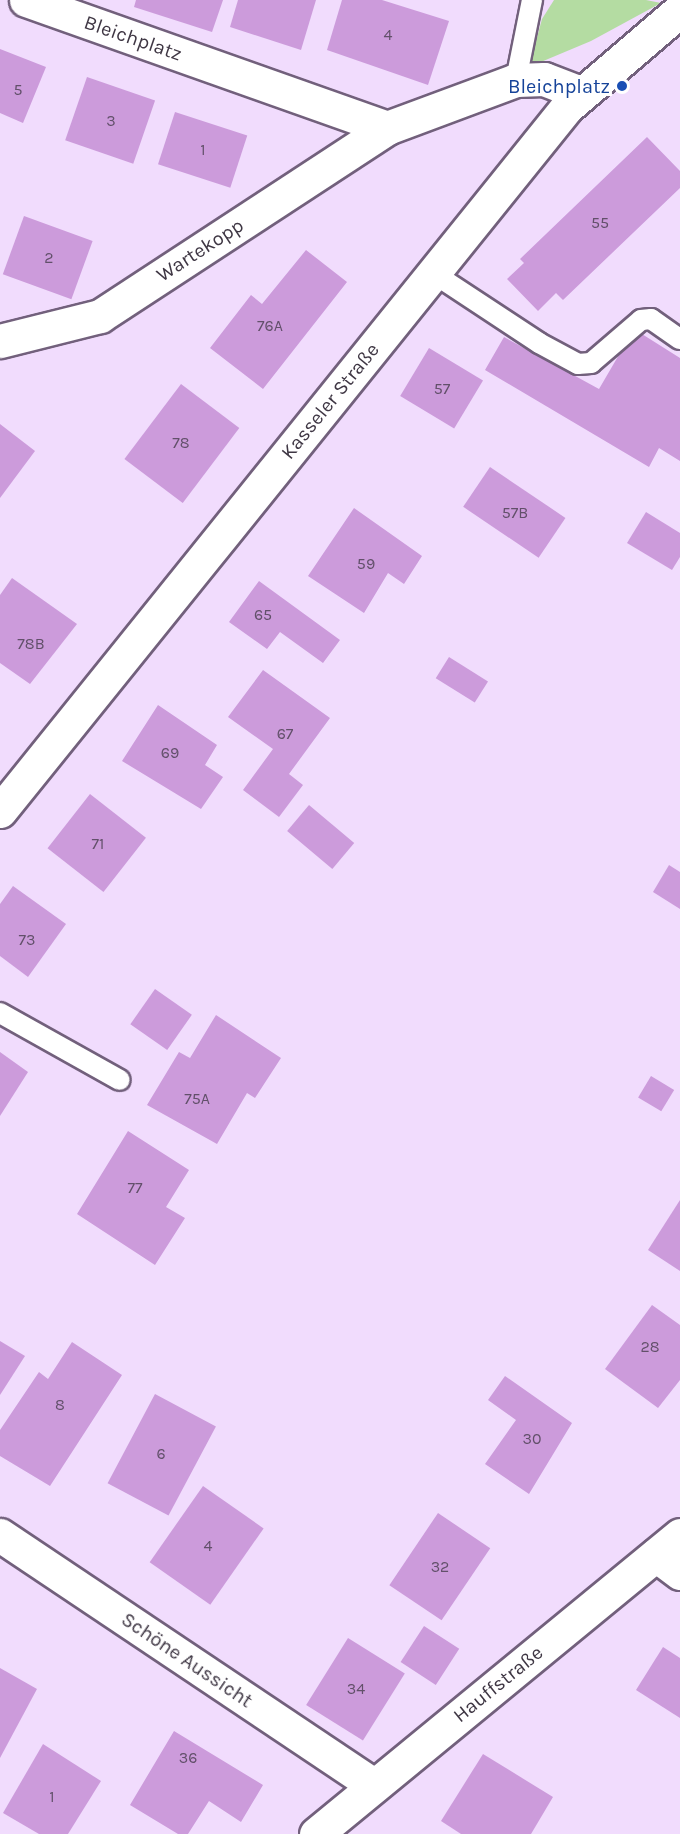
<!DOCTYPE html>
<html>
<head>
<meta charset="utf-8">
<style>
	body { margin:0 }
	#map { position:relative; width:680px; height:1834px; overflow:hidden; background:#f1dcfd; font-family:Karla,sans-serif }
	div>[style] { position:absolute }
	.green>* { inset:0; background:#b4dca2 }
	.building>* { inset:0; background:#cc9bdb; transform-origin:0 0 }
	.roads { filter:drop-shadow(2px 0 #72607c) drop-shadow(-2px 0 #72607c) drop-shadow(0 2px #72607c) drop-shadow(0 -2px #72607c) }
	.service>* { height:20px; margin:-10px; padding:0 10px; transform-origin:10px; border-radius:10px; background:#fff }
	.minor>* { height:33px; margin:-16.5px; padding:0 16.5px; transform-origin:16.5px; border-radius:16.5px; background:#fff }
	.tertiary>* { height:33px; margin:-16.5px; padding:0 16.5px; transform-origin:16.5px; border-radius:16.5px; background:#fff }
	.dots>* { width:16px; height:16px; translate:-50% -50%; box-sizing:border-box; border:3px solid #fff; border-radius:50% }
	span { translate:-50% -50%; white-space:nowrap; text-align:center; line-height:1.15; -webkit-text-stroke:6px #fff; paint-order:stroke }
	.number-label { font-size:16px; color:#62506a }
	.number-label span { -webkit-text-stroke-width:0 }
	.street-label { font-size:20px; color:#3f3744 }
	.transit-label { font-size:20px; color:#164399 }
	.right { translate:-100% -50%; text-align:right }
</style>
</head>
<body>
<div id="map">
	<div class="green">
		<div style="clip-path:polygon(554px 0,646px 0,661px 3px,591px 41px,529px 67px,542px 19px)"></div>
	</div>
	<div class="building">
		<div style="clip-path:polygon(136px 0,223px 0,212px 32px,134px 7px)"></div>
		<div style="clip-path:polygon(238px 0,316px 0,301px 50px,230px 27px)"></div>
		<div style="clip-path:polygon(342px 0,382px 0,449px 21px,428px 85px,327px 50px)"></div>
		<div style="clip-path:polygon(0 49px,46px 67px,23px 123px,0 113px)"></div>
		<div style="left:87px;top:77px;width:72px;height:67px;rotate:19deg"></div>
		<div style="left:175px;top:112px;width:76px;height:55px;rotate:18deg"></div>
		<div style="clip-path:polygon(647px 137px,680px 171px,680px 188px,563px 300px,556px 293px,538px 311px,507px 279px,524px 263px,520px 259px)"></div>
		<div style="left:24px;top:216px;width:73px;height:62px;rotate:20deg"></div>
		<div style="clip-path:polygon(306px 250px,347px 282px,263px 389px,210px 348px,251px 295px,262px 304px)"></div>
		<div style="clip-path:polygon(634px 329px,680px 358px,680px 461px,659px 448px,649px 467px,485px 370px,504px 337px,599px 389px)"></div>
		<div style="left:429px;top:348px;width:63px;height:56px;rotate:31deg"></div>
		<div style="left:181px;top:384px;width:73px;height:94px;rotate:37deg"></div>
		<div style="clip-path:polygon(0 424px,35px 451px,0 498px)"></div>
		<div style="left:490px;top:467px;width:91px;height:48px;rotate:34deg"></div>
		<div style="clip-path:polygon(354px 508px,422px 556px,404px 584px,388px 573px,364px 613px,308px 576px)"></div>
		<div style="clip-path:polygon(646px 512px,680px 533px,680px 557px,672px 570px,627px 543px)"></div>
		<div style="clip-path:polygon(12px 578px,77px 624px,30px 684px,0 663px,0 595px)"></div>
		<div style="clip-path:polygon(259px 581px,340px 640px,323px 663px,280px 632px,267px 649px,229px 622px)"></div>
		<div style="left:449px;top:657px;width:46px;height:25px;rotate:32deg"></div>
		<div style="clip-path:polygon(263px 670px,330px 718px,289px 774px,303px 785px,279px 817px,243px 790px,273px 749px,228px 717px)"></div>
		<div style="clip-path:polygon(158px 705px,217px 745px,205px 765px,223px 777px,201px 809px,122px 761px)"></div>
		<div style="left:90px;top:794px;width:71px;height:69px;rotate:38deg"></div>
		<div style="left:309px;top:805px;width:59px;height:34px;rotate:40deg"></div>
		<div style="clip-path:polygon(669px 865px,680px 872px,680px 909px,653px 892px)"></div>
		<div style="clip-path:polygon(13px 886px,66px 924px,28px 977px,0 956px,0 904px)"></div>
		<div style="left:155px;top:989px;width:45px;height:43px;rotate:35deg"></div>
		<div style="clip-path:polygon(216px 1015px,281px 1058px,255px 1098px,247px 1093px,217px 1144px,147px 1105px,179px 1052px,190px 1058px)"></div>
		<div style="clip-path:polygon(0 1052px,28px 1072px,0 1116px)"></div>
		<div style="left:651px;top:1076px;width:27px;height:25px;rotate:31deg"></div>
		<div style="clip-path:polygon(128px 1131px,189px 1170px,166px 1207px,185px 1218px,155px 1265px,77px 1214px)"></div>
		<div style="clip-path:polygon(680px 1200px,680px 1271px,648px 1250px)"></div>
		<div style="clip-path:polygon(652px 1305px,680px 1325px,680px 1380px,658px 1408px,605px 1369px)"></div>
		<div style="clip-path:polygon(0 1341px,25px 1356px,0 1395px)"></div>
		<div style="clip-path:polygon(72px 1342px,122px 1375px,50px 1486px,0 1456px,0 1430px,39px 1372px,48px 1379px)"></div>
		<div style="clip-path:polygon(505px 1376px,572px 1423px,529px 1494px,485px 1464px,516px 1420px,488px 1400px)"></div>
		<div style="left:155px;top:1394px;width:69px;height:101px;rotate:28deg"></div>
		<div style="left:203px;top:1486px;width:74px;height:93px;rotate:35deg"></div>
		<div style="left:438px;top:1513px;width:63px;height:87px;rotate:34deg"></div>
		<div style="left:424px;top:1626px;width:42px;height:43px;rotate:33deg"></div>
		<div style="left:348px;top:1638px;width:67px;height:79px;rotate:32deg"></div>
		<div style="clip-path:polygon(663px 1647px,680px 1658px,680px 1718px,636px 1690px)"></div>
		<div style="clip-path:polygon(0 1668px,37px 1689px,0 1758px)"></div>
		<div style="clip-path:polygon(174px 1731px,263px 1785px,241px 1822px,209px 1801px,188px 1834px,178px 1834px,130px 1805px)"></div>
		<div style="clip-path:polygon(43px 1744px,101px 1781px,68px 1834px,39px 1834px,3px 1813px)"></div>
		<div style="clip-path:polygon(483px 1754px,553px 1797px,531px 1834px,461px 1834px,441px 1821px)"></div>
	</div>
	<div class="roads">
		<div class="service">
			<div style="left:516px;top:80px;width:82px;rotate:-78.7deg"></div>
			<div style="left:433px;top:273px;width:127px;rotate:33.4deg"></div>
			<div style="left:539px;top:343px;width:44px;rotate:28.3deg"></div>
			<div style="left:578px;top:364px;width:13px;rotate:-4deg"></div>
			<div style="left:591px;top:363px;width:66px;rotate:-40.7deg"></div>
			<div style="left:641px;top:320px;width:10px;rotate:-6deg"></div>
			<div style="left:651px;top:319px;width:35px;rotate:35deg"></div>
			<div style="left:0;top:1013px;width:137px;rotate:29.2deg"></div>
		</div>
		<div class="minor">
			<div style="left:26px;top:0;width:383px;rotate:19.5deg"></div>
			<div style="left:0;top:341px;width:103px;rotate:-14deg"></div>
			<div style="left:100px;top:316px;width:343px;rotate:-33.2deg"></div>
			<div style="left:387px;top:128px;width:138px;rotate:-20.4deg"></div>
			<div style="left:516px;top:80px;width:28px;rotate:-2deg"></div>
			<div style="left:544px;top:79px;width:39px;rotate:21deg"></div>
			<div style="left:0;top:1535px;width:450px;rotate:33.8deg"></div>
			<div style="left:656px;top:1555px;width:30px;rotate:37deg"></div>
			<div style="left:316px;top:1834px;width:471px;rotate:-39.4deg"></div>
		</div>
		<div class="tertiary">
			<div style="left:0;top:811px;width:904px;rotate:-51.15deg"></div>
			<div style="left:567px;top:107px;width:149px;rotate:-40.6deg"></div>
		</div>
	</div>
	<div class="dots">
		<div style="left:622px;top:86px;background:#1a4fb4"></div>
	</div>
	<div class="number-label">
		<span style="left:388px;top:35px">4</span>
		<span style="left:18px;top:90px">5</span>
		<span style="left:111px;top:121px">3</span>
		<span style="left:203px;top:150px">1</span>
		<span style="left:600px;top:223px">55</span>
		<span style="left:49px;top:258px">2</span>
		<span style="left:270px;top:326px">76A</span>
		<span style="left:442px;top:389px">57</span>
		<span style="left:181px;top:443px">78</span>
		<span style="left:515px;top:513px">57B</span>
		<span style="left:366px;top:564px">59</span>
		<span style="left:263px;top:615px">65</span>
		<span style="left:31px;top:644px">78B</span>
		<span style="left:285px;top:734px">67</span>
		<span style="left:170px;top:753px">69</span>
		<span style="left:98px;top:844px">71</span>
		<span style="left:27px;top:940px">73</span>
		<span style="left:197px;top:1099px">75A</span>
		<span style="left:135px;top:1188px">77</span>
		<span style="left:650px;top:1347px">28</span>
		<span style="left:60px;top:1405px">8</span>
		<span style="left:532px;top:1439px">30</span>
		<span style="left:161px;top:1454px">6</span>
		<span style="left:208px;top:1546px">4</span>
		<span style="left:440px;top:1567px">32</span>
		<span style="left:356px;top:1689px">34</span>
		<span style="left:188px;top:1758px">36</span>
		<span style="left:52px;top:1797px">1</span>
	</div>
	<div class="street-label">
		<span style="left:133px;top:38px;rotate:19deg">Bleichplatz</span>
		<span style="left:200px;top:250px;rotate:-33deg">Wartekopp</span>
		<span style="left:330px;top:401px;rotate:-51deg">Kasseler Straße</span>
		<span style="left:187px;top:1660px;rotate:34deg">Schöne Aussicht</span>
		<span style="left:498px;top:1684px;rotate:-39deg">Hauffstraße</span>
	</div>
	<div class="transit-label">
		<span class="right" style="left:610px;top:86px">Bleichplatz</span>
	</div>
</div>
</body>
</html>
